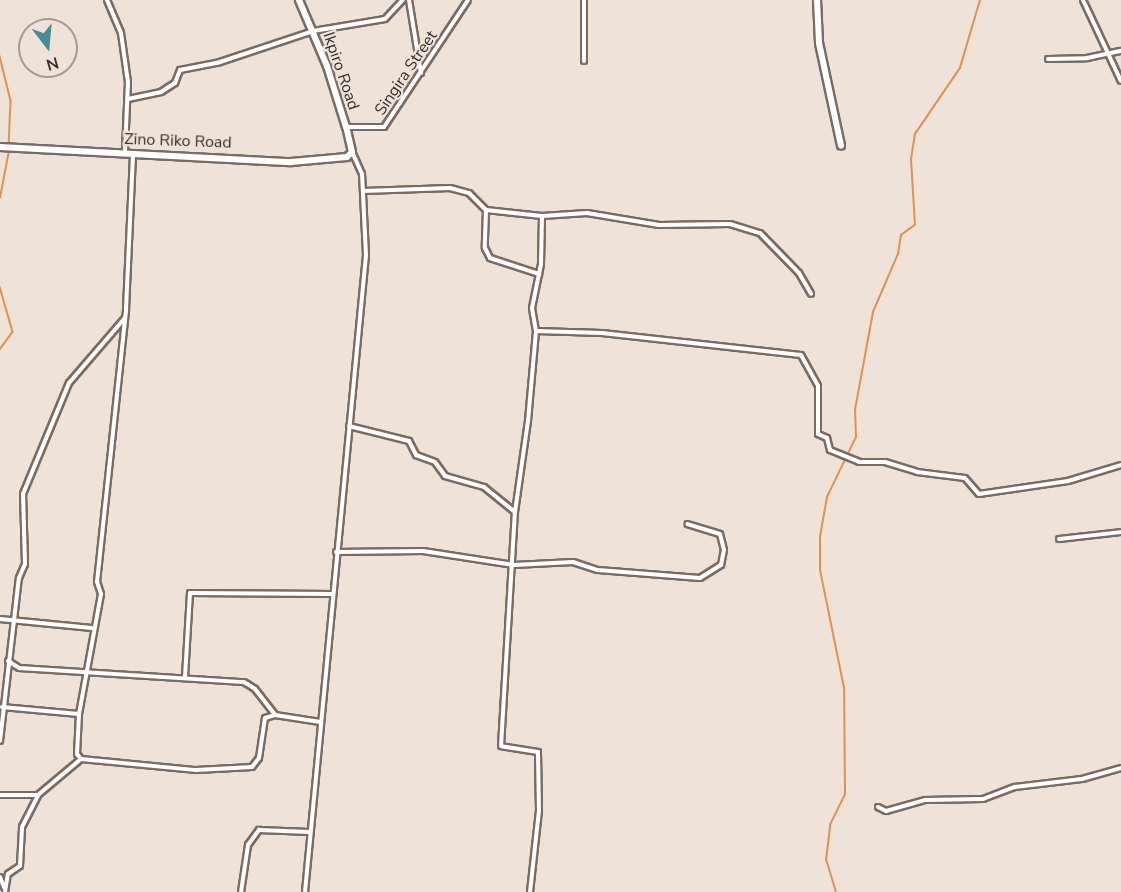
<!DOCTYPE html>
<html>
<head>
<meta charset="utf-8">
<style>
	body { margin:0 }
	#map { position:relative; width:1121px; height:892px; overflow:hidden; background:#efe2d9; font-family:"Nunito Sans",sans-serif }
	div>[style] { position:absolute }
	.stream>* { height:1.5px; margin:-0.75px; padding:0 0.75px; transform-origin:0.75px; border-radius:0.75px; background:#e09155 }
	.roads { filter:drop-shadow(2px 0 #786c65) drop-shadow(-2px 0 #786c65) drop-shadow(0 2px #786c65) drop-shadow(0 -2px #786c65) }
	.street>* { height:4px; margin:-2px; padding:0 2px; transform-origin:2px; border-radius:2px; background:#fff }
	.secondary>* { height:6px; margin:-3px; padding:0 3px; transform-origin:3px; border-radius:3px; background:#fff }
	span { translate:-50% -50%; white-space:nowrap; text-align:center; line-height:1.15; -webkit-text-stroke:4.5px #efe2d9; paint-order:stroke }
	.street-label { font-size:16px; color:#342f2b }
	.north { position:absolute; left:18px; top:18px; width:60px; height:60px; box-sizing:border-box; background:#efe2d9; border:2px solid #a49a93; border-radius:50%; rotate:164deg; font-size:16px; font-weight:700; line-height:24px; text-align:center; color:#342f2b }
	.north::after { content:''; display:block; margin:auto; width:21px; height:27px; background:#478c98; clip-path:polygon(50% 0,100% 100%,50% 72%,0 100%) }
</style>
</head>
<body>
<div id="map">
	<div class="stream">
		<div style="left:0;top:56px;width:46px;rotate:76.3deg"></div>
		<div style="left:11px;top:101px;width:45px;rotate:92.5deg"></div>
		<div style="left:0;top:198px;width:48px;rotate:-79.2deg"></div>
		<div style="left:0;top:287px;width:47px;rotate:73.9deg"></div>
		<div style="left:13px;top:332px;width:22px;rotate:126deg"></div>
		<div style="left:836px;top:892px;width:34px;rotate:-107deg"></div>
		<div style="left:826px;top:860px;width:35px;rotate:-83deg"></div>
		<div style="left:830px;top:825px;width:34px;rotate:-64deg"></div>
		<div style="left:845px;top:794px;width:106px;rotate:-90.5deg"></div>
		<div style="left:844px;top:688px;width:120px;rotate:-101.5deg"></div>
		<div style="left:820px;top:570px;width:33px;rotate:-90deg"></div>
		<div style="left:820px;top:537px;width:41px;rotate:-80.1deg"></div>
		<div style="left:827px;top:497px;width:67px;rotate:-64.2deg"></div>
		<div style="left:856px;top:437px;width:27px;rotate:-92deg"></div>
		<div style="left:855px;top:410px;width:100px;rotate:-79.6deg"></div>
		<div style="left:873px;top:312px;width:63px;rotate:-66.7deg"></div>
		<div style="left:898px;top:254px;width:19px;rotate:-81deg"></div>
		<div style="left:901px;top:235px;width:17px;rotate:-36deg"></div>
		<div style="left:915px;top:225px;width:66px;rotate:-93.5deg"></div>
		<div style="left:911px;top:159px;width:25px;rotate:-81deg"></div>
		<div style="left:915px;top:134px;width:80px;rotate:-55.7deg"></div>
		<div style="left:960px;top:68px;width:71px;rotate:-73.6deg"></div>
	</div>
	<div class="roads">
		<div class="street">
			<div style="left:107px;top:0;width:36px;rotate:67deg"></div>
			<div style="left:121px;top:33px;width:49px;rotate:81.9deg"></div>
			<div style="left:128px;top:82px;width:70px;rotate:92.5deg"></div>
			<div style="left:409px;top:0;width:74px;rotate:80.7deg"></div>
			<div style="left:1083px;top:0;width:89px;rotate:64.9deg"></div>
			<div style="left:1048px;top:59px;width:39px;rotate:-1deg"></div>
			<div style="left:1087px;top:58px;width:35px;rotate:-12deg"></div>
			<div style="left:584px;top:61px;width:61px;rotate:-90deg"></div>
			<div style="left:128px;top:99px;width:34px;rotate:-12deg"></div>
			<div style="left:161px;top:92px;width:17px;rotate:-33deg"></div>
			<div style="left:175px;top:83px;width:14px;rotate:-69deg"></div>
			<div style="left:180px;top:70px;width:38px;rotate:-11deg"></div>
			<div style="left:217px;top:63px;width:101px;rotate:-18.4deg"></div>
			<div style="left:313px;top:31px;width:73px;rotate:-9.5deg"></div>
			<div style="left:385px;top:19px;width:26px;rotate:-47deg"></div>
			<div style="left:347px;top:127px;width:37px"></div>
			<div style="left:384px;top:127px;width:152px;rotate:-56.5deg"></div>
			<div style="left:363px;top:191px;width:87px;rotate:-2deg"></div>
			<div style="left:450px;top:188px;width:20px;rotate:15deg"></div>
			<div style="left:469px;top:193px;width:24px;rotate:45deg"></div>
			<div style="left:486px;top:210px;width:56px;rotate:6.1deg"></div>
			<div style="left:542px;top:216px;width:45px;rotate:-3.8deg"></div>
			<div style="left:587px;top:213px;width:73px;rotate:9.5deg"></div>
			<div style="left:659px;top:225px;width:71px;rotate:-0.8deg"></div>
			<div style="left:730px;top:224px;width:31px;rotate:17deg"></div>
			<div style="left:760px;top:233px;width:56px;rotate:45.7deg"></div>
			<div style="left:799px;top:273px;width:24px;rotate:60deg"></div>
			<div style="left:486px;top:210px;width:38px;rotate:92deg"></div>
			<div style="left:485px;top:248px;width:11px;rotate:63deg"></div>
			<div style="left:490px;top:258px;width:52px;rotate:18.1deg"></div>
			<div style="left:536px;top:331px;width:66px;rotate:1.7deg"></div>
			<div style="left:602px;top:333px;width:200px;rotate:6.3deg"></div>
			<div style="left:801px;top:355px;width:35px;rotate:61deg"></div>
			<div style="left:818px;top:386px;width:48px;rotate:90deg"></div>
			<div style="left:818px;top:434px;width:10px;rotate:24deg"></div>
			<div style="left:827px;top:438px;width:12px;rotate:76deg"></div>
			<div style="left:830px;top:450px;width:31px;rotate:22deg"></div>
			<div style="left:859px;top:462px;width:26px"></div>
			<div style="left:885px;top:462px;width:34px;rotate:17deg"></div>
			<div style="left:917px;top:472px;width:48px;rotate:7.1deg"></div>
			<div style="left:965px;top:478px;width:21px;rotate:49deg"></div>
			<div style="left:979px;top:494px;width:90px;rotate:-8.3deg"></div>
			<div style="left:1068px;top:481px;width:55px;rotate:-16.8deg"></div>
			<div style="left:349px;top:426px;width:62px;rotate:14deg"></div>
			<div style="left:409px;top:441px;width:16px;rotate:63deg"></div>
			<div style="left:416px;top:455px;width:20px;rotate:20deg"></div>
			<div style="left:435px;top:462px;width:17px;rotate:54deg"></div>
			<div style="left:445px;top:476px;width:41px;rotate:15.8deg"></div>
			<div style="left:484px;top:487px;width:38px;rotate:39deg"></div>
			<div style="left:1059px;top:539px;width:62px;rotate:-6.4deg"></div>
			<div style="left:336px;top:552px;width:87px;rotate:-0.7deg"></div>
			<div style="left:423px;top:551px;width:92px;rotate:8.7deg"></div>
			<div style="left:514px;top:565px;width:59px;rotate:-2.9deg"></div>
			<div style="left:573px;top:562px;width:26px;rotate:18deg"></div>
			<div style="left:598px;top:570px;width:102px;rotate:4.5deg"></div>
			<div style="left:700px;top:578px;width:25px;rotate:-32deg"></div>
			<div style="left:721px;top:565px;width:15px;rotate:-79deg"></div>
			<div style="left:724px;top:550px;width:16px;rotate:-104deg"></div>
			<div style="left:720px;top:534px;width:34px;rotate:-163deg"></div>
			<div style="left:0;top:619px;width:92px;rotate:5.6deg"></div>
			<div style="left:8px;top:661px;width:13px;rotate:32deg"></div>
			<div style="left:19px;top:668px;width:225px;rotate:3.6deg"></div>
			<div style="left:244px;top:682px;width:13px;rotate:32deg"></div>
			<div style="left:255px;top:689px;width:33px;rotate:52deg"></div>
			<div style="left:185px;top:677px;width:84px;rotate:-86.6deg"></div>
			<div style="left:190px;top:593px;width:142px;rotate:0.4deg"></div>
			<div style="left:2px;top:707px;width:77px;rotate:5.2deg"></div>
			<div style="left:0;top:741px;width:164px;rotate:-83.4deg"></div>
			<div style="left:19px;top:578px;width:15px;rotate:-67deg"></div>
			<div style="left:25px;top:564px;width:70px;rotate:-91.6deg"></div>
			<div style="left:23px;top:494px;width:120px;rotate:-67.5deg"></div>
			<div style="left:69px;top:383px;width:86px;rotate:-49.3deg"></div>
			<div style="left:81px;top:759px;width:6px;rotate:-129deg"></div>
			<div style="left:77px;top:754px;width:40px;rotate:-87.1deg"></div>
			<div style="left:79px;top:714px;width:122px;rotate:-79.6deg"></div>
			<div style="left:101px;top:594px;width:13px;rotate:-108deg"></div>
			<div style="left:97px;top:582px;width:275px;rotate:-83.9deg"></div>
			<div style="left:126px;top:309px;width:156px;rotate:-87.4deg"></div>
			<div style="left:0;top:795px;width:38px"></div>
			<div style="left:38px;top:795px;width:56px;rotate:-39.9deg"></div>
			<div style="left:81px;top:759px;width:116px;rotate:5.5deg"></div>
			<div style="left:196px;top:770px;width:56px;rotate:-3.1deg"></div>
			<div style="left:252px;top:767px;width:11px;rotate:-52deg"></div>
			<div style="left:259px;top:758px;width:40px;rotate:-81.5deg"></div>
			<div style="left:265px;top:718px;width:10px;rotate:-17deg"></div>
			<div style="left:275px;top:715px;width:46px;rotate:8.8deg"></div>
			<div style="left:878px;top:807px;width:9px;rotate:27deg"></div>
			<div style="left:886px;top:811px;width:41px;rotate:-15.8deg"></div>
			<div style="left:925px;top:800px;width:58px;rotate:-1deg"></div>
			<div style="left:983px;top:799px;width:34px;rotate:-21deg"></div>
			<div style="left:1015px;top:787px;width:67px;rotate:-6.8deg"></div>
			<div style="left:1082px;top:779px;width:41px;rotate:-15.8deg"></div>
			<div style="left:0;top:877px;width:11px;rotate:68deg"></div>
			<div style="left:5px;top:892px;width:18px;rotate:-81deg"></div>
			<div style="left:8px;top:874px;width:14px;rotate:-34deg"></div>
			<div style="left:20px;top:866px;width:39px;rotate:-87deg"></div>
			<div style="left:22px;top:827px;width:36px;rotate:-63deg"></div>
			<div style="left:241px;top:892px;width:48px;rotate:-81.5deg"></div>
			<div style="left:248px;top:845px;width:19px;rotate:-54deg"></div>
			<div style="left:259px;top:830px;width:51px;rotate:2.2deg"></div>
			<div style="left:305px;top:892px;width:640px;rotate:-84.53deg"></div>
			<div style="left:366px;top:255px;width:81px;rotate:-92.8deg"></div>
			<div style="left:362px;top:174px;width:24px;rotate:-114deg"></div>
			<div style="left:530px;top:892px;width:81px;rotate:-83.7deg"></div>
			<div style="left:539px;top:811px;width:59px;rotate:-91deg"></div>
			<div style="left:538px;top:752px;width:37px;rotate:-171deg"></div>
			<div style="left:501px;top:746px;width:234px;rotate:-86.6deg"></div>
			<div style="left:515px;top:512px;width:92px;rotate:-81.9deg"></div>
			<div style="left:528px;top:421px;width:90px;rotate:-84.9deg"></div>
			<div style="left:536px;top:331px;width:23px;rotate:-100deg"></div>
			<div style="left:532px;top:308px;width:45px;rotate:-78.4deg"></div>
			<div style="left:541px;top:264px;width:48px;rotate:-88.8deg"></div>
		</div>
		<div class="secondary">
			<div style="left:817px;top:0;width:43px;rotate:87.3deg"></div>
			<div style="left:819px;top:43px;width:105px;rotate:77.9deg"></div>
			<div style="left:0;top:147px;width:291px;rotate:3deg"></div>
			<div style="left:291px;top:162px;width:56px;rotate:-5.1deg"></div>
			<div style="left:347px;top:157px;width:7px;rotate:-45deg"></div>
			<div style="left:352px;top:152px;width:26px;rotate:-103deg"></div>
			<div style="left:346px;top:127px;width:64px;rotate:-107.3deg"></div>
			<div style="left:327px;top:66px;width:72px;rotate:-113deg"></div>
		</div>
	</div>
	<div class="street-label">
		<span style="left:341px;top:71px;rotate:71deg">Ikpiro Road</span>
		<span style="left:406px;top:73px;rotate:-56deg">Singira Street</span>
		<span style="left:178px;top:141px;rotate:2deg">Zino Riko Road</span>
	</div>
	<div class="north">N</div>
</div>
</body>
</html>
